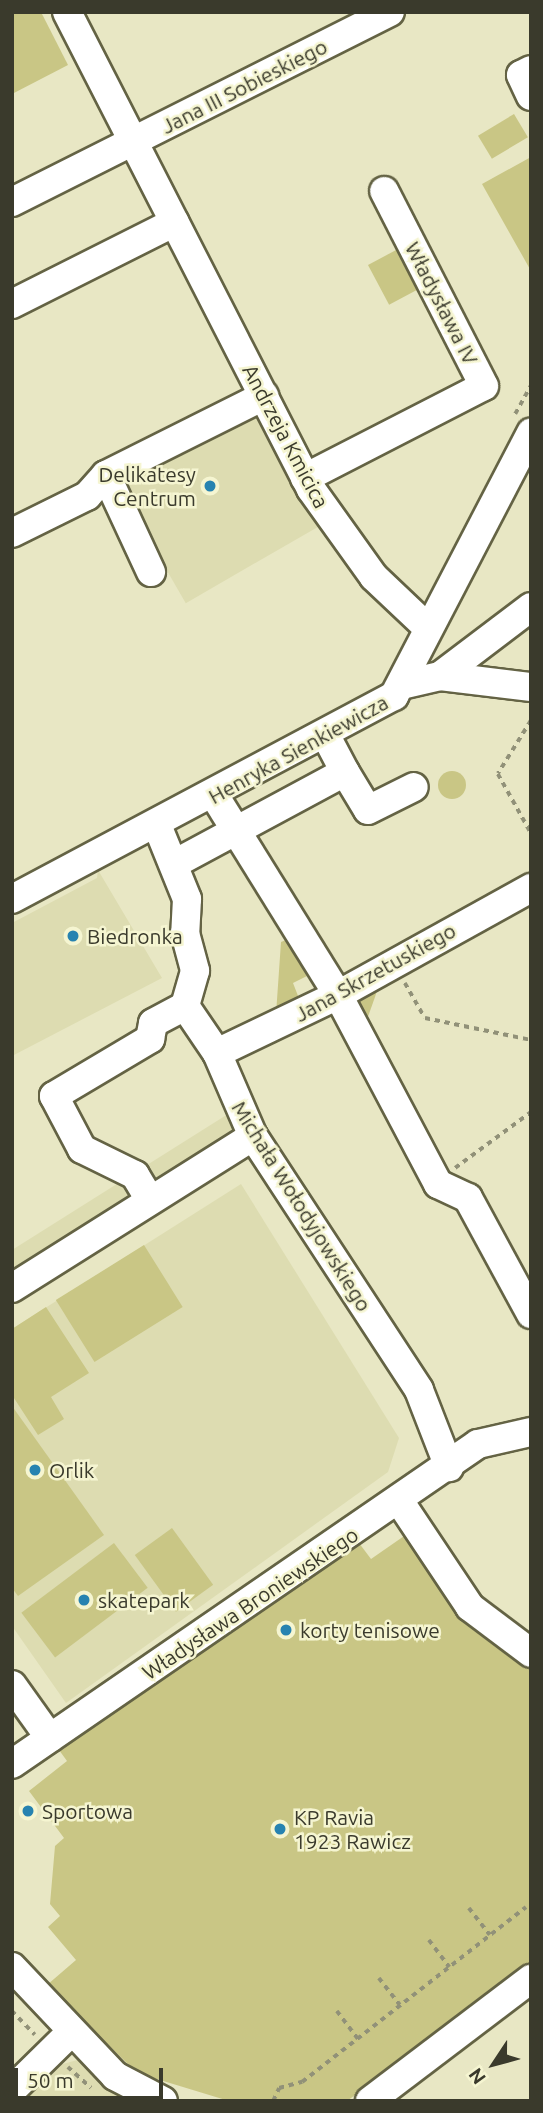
<!DOCTYPE html>
<html>
<head>
<meta charset="utf-8">
<style>
	body { margin:0 }
	#map { position:relative; width:543px; height:2113px; overflow:hidden; background:#e8e7c4; font-family:Ubuntu,sans-serif }
	div>[style] { position:absolute }
	.built>* { inset:0; background:#dddcb1; transform-origin:0 0 }
	.green>* { inset:0; background:#c9c685; transform-origin:0 0 }
	.round { border-radius:50% }
	.path>* { height:3.5px; margin-top:-1.75px; transform-origin:0; background:repeating-linear-gradient(90deg,#919178 0 5px,transparent 0 10px) }
	.roads { filter:drop-shadow(2px 0 #646344) drop-shadow(-2px 0 #646344) drop-shadow(0 2px #646344) drop-shadow(0 -2px #646344) }
	.minor>* { height:28px; margin:-14px; padding:0 14px; transform-origin:14px; border-radius:14px; background:#fff }
	.dots>* { width:19px; height:19px; translate:-50% -50%; box-sizing:border-box; border:4px solid #f5f5d1; border-radius:50% }
	span { translate:-50% -50%; white-space:nowrap; text-align:center; line-height:1.15; -webkit-text-stroke:5px #f5f5d1; paint-order:stroke }
	.street-label { font-size:21px; color:#3a3a2c }
	.poi-label { font-size:21px; color:#3a3a2c }
	.right { translate:-100% -50%; text-align:right }
	.left { translate:0 -50%; text-align:left }
	.frame { position:absolute; inset:0; border:14px solid #3a3a2c; pointer-events:none }
	.north { position:absolute; left:459px; top:2029px; width:70px; height:70px; -webkit-text-stroke:5px #f5f5d1; paint-order:stroke; rotate:234deg; font-size:19px; font-weight:700; line-height:28px; text-align:center; color:#3a3a2c }
	.north::after { content:''; display:block; margin:auto; width:24px; height:32px; background:#3a3a2c; clip-path:polygon(50% 0,100% 100%,50% 72%,0 100%) }
	.scale { position:absolute; left:14px; top:2068px; width:149px; height:32px; box-sizing:border-box; border:4px solid #3a3a2c; border-top:0; padding-left:9px; font-size:21px; line-height:24px; white-space:nowrap; color:#3a3a2c; -webkit-text-stroke:5px #f5f5d1; paint-order:stroke }
</style>
</head>
<body>
<div id="map">
	<div class="built">
		<div style="left:255px;top:405px;width:137px;height:159px;rotate:60deg"></div>
		<div style="clip-path:polygon(98px 870px,162px 978px,12px 1056px,12px 923px,97px 878px)"></div>
		<div style="clip-path:polygon(228px 1114px,245px 1138px,12px 1289px,12px 1250px)"></div>
		<div style="clip-path:polygon(241px 1184px,399px 1438px,388px 1472px,66px 1703px,12px 1626px,12px 1329px)"></div>
		<div style="clip-path:polygon(92px 2056px,163px 2101px,12px 2101px,52px 2067px)"></div>
	</div>
	<div class="green">
		<div style="clip-path:polygon(12px 12px,41px 12px,68px 65px,12px 94px)"></div>
		<div style="left:514px;top:114px;width:27px;height:42px;rotate:59deg"></div>
		<div style="clip-path:polygon(531px 157px,531px 271px,482px 184px)"></div>
		<div style="left:398px;top:249px;width:45px;height:34px;rotate:62deg"></div>
		<div class="round" style="left:438px;top:771px;width:28px;height:28px"></div>
		<div style="clip-path:polygon(286px 940px,311px 974px,293px 983px,300px 1001px,276px 1014px,281px 942px)"></div>
		<div style="clip-path:polygon(380px 981px,375px 997px,365px 1025px,356px 1003px)"></div>
		<div style="left:144px;top:1245px;width:73px;height:104px;rotate:58deg"></div>
		<div style="clip-path:polygon(46px 1307px,89px 1373px,51px 1397px,64px 1419px,38px 1435px,12px 1395px,12px 1329px)"></div>
		<div style="clip-path:polygon(12px 1406px,104px 1535px,18px 1596px,12px 1588px)"></div>
		<div style="left:172px;top:1528px;width:70px;height:46px;rotate:54deg"></div>
		<div style="clip-path:polygon(407px 1534px,531px 1669px,531px 1963px,347px 2101px,229px 2101px,137px 2073px,47px 1985px,76px 1960px,48px 1927px,60px 1916px,50px 1904px,55px 1846px,64px 1838px,29px 1791px,67px 1761px,59px 1750px,359px 1543px,371px 1559px)"></div>
		<div style="left:114px;top:1543px;width:56px;height:116px;rotate:53deg"></div>
	</div>
	<div class="path">
		<div style="left:515px;top:414px;width:33px;rotate:-61deg"></div>
		<div style="left:531px;top:721px;width:62px;rotate:121.9deg"></div>
		<div style="left:498px;top:774px;width:68px;rotate:60.8deg"></div>
		<div style="left:405px;top:983px;width:40px;rotate:60.3deg"></div>
		<div style="left:425px;top:1018px;width:108px;rotate:11.7deg"></div>
		<div style="left:455px;top:1168px;width:94px;rotate:-36.4deg"></div>
		<div style="left:469px;top:1908px;width:34px;rotate:52deg"></div>
		<div style="left:429px;top:1940px;width:34px;rotate:53deg"></div>
		<div style="left:379px;top:1978px;width:34px;rotate:52deg"></div>
		<div style="left:12px;top:2011px;width:33px;rotate:46deg"></div>
		<div style="left:337px;top:2011px;width:35px;rotate:53deg"></div>
		<div style="left:68px;top:2067px;width:31px;rotate:42deg"></div>
		<div style="left:273px;top:2101px;width:14px;rotate:-65deg"></div>
		<div style="left:279px;top:2088px;width:24px;rotate:-15deg"></div>
		<div style="left:302px;top:2082px;width:284px;rotate:-38deg"></div>
	</div>
	<div class="roads">
		<div class="minor">
			<div style="left:67px;top:12px;width:536px;rotate:62.91deg"></div>
			<div style="left:311px;top:489px;width:108px;rotate:54.4deg"></div>
			<div style="left:374px;top:577px;width:74px;rotate:43.4deg"></div>
			<div style="left:531px;top:70px;width:11px;rotate:153deg"></div>
			<div style="left:521px;top:75px;width:23px;rotate:65deg"></div>
			<div style="left:12px;top:202px;width:423px;rotate:-26.7deg"></div>
			<div style="left:12px;top:304px;width:182px;rotate:-26.7deg"></div>
			<div style="left:106px;top:475px;width:107px;rotate:65.1deg"></div>
			<div style="left:305px;top:478px;width:201px;rotate:-27.2deg"></div>
			<div style="left:484px;top:386px;width:219px;rotate:-117.1deg"></div>
			<div style="left:12px;top:533px;width:84px;rotate:-26.3deg"></div>
			<div style="left:87px;top:496px;width:28px;rotate:-48deg"></div>
			<div style="left:106px;top:475px;width:177px;rotate:-26.6deg"></div>
			<div style="left:440px;top:676px;width:114px;rotate:-37.2deg"></div>
			<div style="left:401px;top:685px;width:40px;rotate:-13deg"></div>
			<div style="left:440px;top:676px;width:92px;rotate:6.9deg"></div>
			<div style="left:345px;top:772px;width:44px;rotate:58.8deg"></div>
			<div style="left:368px;top:810px;width:51px;rotate:-26.6deg"></div>
			<div style="left:214px;top:795px;width:235px;rotate:58.2deg"></div>
			<div style="left:338px;top:995px;width:214px;rotate:62.1deg"></div>
			<div style="left:438px;top:1184px;width:33px;rotate:25deg"></div>
			<div style="left:468px;top:1198px;width:132px;rotate:61.5deg"></div>
			<div style="left:157px;top:825px;width:80px;rotate:67.9deg"></div>
			<div style="left:187px;top:899px;width:34px;rotate:93deg"></div>
			<div style="left:185px;top:933px;width:39px;rotate:75deg"></div>
			<div style="left:195px;top:971px;width:36px;rotate:106deg"></div>
			<div style="left:185px;top:1006px;width:57px;rotate:55.8deg"></div>
			<div style="left:217px;top:1053px;width:90px;rotate:66.6deg"></div>
			<div style="left:253px;top:1136px;width:303px;rotate:56.8deg"></div>
			<div style="left:419px;top:1390px;width:83px;rotate:68.7deg"></div>
			<div style="left:174px;top:864px;width:194px;rotate:-28.3deg"></div>
			<div style="left:345px;top:772px;width:41px;rotate:-117.8deg"></div>
			<div style="left:12px;top:899px;width:433px;rotate:-28deg"></div>
			<div style="left:394px;top:696px;width:297px;rotate:-62.5deg"></div>
			<div style="left:217px;top:1053px;width:134px;rotate:-25.6deg"></div>
			<div style="left:338px;top:995px;width:221px;rotate:-29deg"></div>
			<div style="left:150px;top:1200px;width:29px;rotate:-121deg"></div>
			<div style="left:135px;top:1175px;width:59px;rotate:-153.9deg"></div>
			<div style="left:82px;top:1149px;width:60px;rotate:-117.8deg"></div>
			<div style="left:54px;top:1096px;width:112px;rotate:-30.7deg"></div>
			<div style="left:150px;top:1039px;width:16px;rotate:-79deg"></div>
			<div style="left:153px;top:1023px;width:36px;rotate:-28deg"></div>
			<div style="left:12px;top:1288px;width:285px;rotate:-32.2deg"></div>
			<div style="left:400px;top:1502px;width:126px;rotate:56.3deg"></div>
			<div style="left:470px;top:1607px;width:76px;rotate:37deg"></div>
			<div style="left:12px;top:1685px;width:65px;rotate:54.4deg"></div>
			<div style="left:12px;top:1764px;width:565px;rotate:-34.48deg"></div>
			<div style="left:478px;top:1444px;width:54px;rotate:-12.8deg"></div>
			<div style="left:12px;top:1967px;width:150px;rotate:46.6deg"></div>
			<div style="left:115px;top:2076px;width:54px;rotate:27.5deg"></div>
			<div style="left:12px;top:2090px;width:81px;rotate:-44.5deg"></div>
			<div style="left:370px;top:2101px;width:202px;rotate:-37.2deg"></div>
		</div>
	</div>
	<div class="dots">
		<div style="left:210px;top:486px;background:#2783b0"></div>
		<div style="left:73px;top:936px;background:#2783b0"></div>
		<div style="left:35px;top:1470px;background:#2783b0"></div>
		<div style="left:84px;top:1600px;background:#2783b0"></div>
		<div style="left:286px;top:1630px;background:#2783b0"></div>
		<div style="left:28px;top:1811px;background:#2783b0"></div>
		<div style="left:280px;top:1829px;background:#2783b0"></div>
	</div>
	<div class="street-label">
		<span style="left:244px;top:86px;rotate:-27deg">Jana III Sobieskiego</span>
		<span style="left:442px;top:303px;rotate:63deg">Władysława IV</span>
		<span style="left:286px;top:436px;rotate:62deg">Andrzeja Kmicica</span>
		<span style="left:298px;top:749px;rotate:-29deg">Henryka Sienkiewicza</span>
		<span style="left:375px;top:972px;rotate:-29deg">Jana Skrzetuskiego</span>
		<span style="left:302px;top:1206px;rotate:58deg">Michała Wołodyjowskiego</span>
		<span style="left:250px;top:1603px;rotate:-34deg">Władysława Broniewskiego</span>
	</div>
	<div class="poi-label">
		<span class="right" style="left:196px;top:486px">Delikatesy<br>Centrum</span>
		<span class="left" style="left:87px;top:936px">Biedronka</span>
		<span class="left" style="left:49px;top:1470px">Orlik</span>
		<span class="left" style="left:98px;top:1600px">skatepark</span>
		<span class="left" style="left:300px;top:1630px">korty tenisowe</span>
		<span class="left" style="left:42px;top:1811px">Sportowa</span>
		<span class="left" style="left:294px;top:1829px">KP Ravia<br>1923 Rawicz</span>
	</div>
	<div class="frame"></div>
	<div class="north">N</div>
	<div class="scale">50 m</div>
</div>
</body>
</html>
